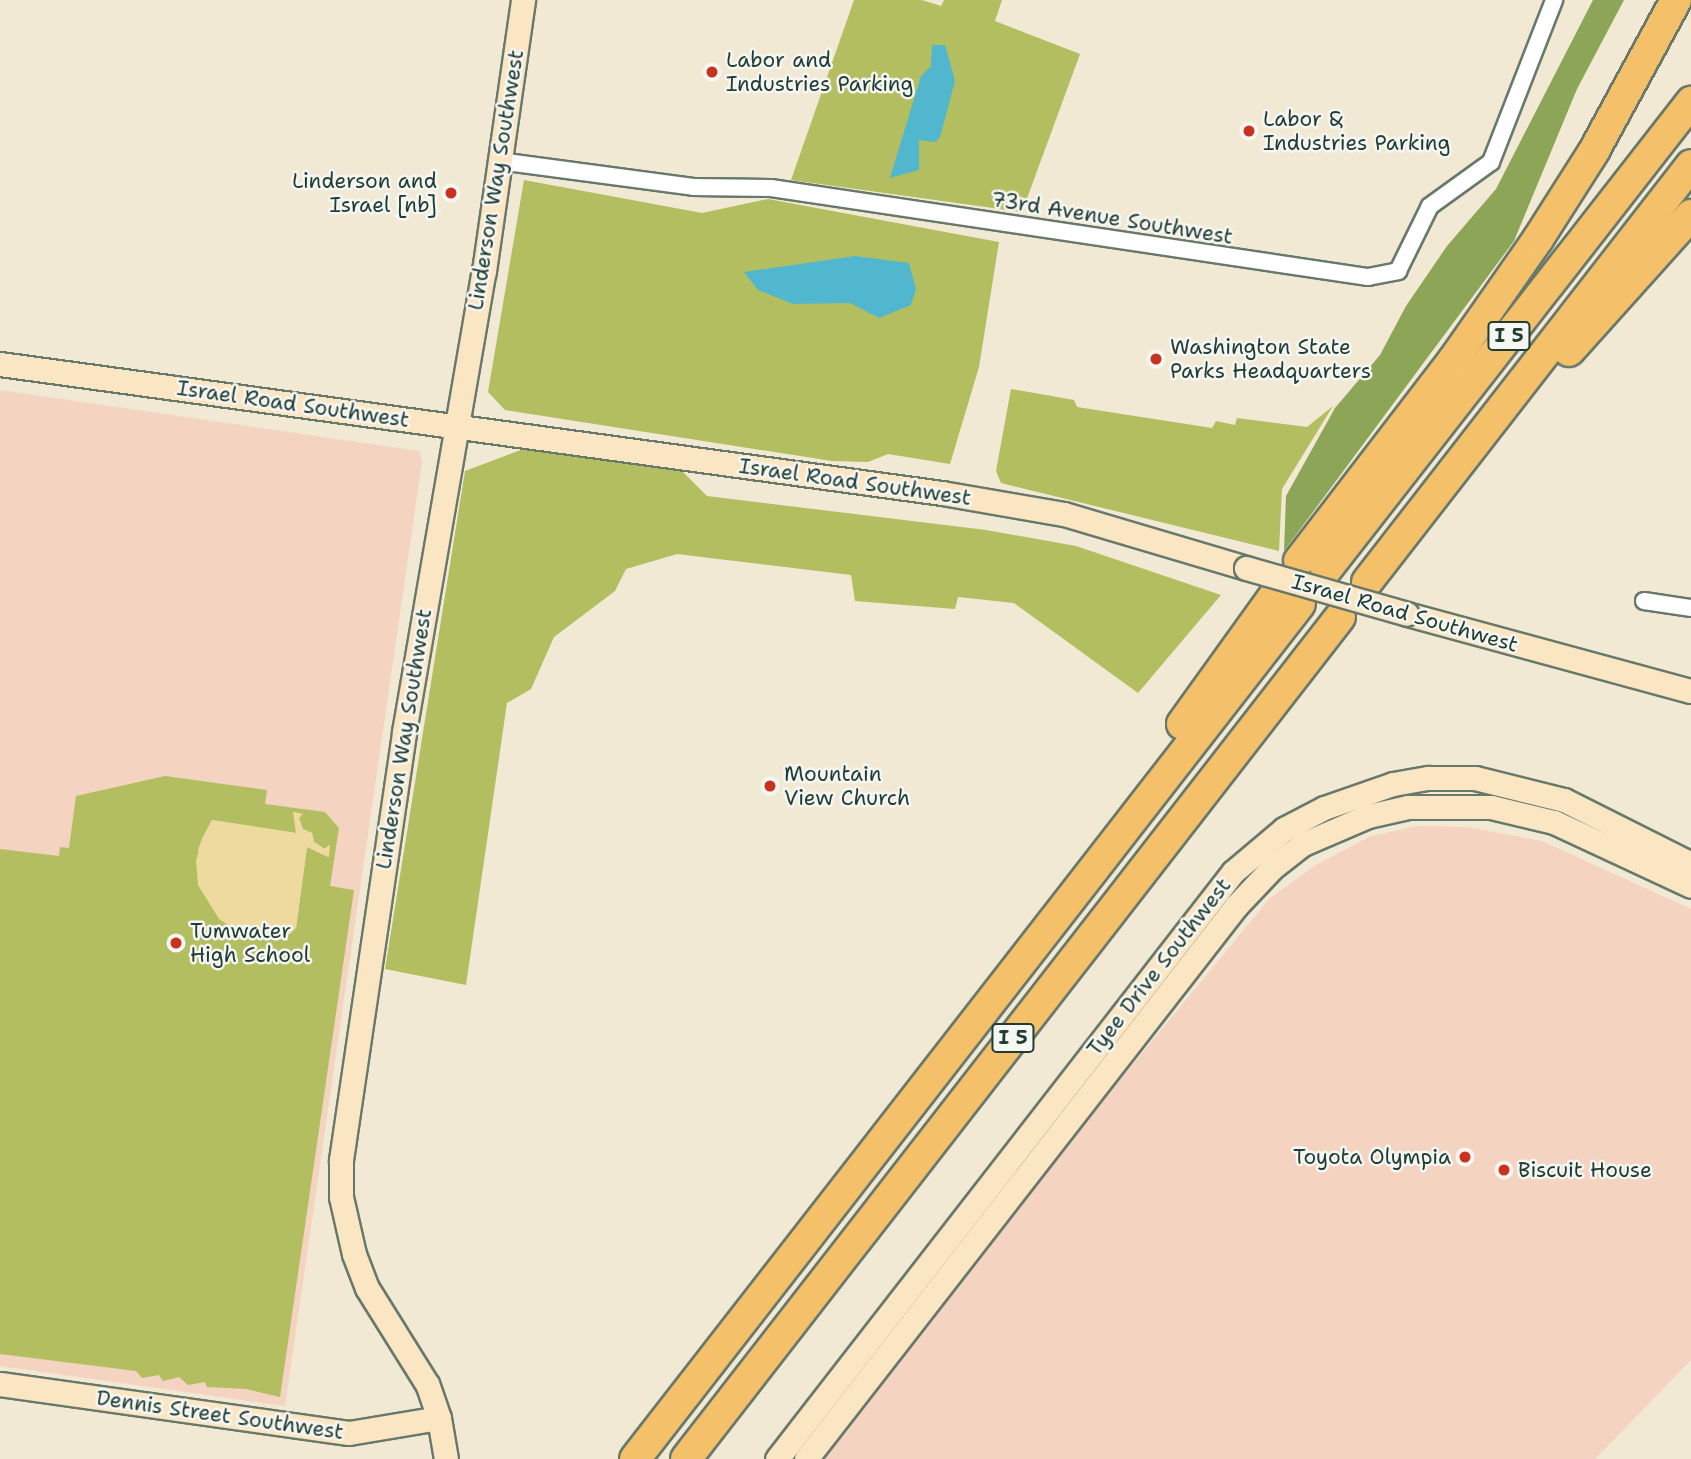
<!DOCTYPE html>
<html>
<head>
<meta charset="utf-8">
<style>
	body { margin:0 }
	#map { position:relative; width:1691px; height:1459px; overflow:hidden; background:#f1e9d4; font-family:"Shantell Sans",sans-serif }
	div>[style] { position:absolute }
	.built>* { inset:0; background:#f4d3c0 }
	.green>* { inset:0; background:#b2be60 }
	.forest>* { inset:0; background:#8da556 }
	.sand>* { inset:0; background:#eeda9e }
	.water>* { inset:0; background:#51b7cf }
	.roads { filter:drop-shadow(2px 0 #68796c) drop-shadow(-2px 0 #68796c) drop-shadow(0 2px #68796c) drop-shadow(0 -2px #68796c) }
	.street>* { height:16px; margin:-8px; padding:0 8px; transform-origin:8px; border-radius:8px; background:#fff }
	.secondary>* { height:23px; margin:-11.5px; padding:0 11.5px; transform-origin:11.5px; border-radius:11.5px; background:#fbe6c3 }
	.highway>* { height:30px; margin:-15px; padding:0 15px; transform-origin:15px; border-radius:15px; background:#f4c16a }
	.bridges { filter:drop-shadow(2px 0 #68796c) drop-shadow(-2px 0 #68796c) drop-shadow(0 2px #68796c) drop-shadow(0 -2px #68796c) }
	.secondary-bridge>* { height:23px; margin:-11.5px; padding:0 11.5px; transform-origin:11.5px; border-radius:11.5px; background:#fbe6c3 }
	.dots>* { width:19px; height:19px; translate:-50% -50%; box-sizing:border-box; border:4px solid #f6f6f2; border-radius:50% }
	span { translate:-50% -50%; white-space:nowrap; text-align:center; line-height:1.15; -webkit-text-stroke:5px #f6f6f2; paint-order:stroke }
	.shield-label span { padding:2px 5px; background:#f6f6f2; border:2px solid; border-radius:5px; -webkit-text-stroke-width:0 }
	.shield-label { font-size:19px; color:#1f3d34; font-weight:700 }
	.poi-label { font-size:21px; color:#1f3d34 }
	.left { translate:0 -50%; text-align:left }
	.right { translate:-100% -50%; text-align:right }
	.street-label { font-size:21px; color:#1f3d34 }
</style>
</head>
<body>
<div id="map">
	<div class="built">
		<div style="clip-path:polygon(0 390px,420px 451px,422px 462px,285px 1406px,0 1366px)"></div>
		<div style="clip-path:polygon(1416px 826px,1467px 827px,1542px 841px,1691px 909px,1691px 1360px,1595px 1459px,807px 1459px,1270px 898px,1316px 865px,1369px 837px)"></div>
	</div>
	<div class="green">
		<div style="clip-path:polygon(854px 0,922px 0,941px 6px,944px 0,1002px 0,995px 21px,1080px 54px,1022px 212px,791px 180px)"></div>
		<div style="clip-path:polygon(524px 180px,702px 213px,768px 199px,999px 242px,979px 367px,950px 464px,888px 454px,868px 462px,832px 461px,505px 410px,488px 392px)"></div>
		<div style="clip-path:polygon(1011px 389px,1074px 400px,1077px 407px,1212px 428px,1216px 421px,1235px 425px,1237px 418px,1307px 427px,1333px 406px,1282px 489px,1279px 551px,1001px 483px,996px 471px)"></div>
		<div style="clip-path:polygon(523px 449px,679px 468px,707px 496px,986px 530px,1076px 546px,1221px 595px,1138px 693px,1014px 603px,958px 597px,955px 609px,855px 601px,851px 575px,677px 554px,626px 569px,615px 591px,554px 637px,531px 689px,507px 703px,466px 985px,385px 969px,465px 471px)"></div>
		<div style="clip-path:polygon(evenodd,165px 776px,267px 790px,265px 804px,325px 812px,339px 828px,330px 886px,354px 890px,280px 1397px,246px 1389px,207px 1387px,205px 1382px,188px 1385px,179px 1377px,163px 1381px,159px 1375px,142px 1378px,136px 1371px,0 1354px,0 849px,59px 856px,60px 847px,69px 848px,76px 796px,165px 776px,294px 812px,302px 814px,299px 818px,303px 829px,312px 833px,314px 842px,325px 849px,329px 845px,328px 857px,307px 847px,296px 928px,253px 937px,240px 933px,230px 928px,198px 850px,202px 839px,212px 820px,296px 833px,294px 812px)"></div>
	</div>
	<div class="forest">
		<div style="clip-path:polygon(1593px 0,1624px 0,1577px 89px,1514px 241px,1284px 551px,1286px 496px,1335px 408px,1380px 355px,1406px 306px,1447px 246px,1496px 189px)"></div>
	</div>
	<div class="sand">
		<div style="clip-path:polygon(293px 812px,303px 814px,299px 818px,302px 829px,312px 833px,314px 842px,324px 849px,330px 845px,329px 857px,307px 847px,296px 928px,290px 934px,267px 938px,240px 933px,219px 919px,198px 885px,196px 861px,202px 839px,212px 820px,296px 833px)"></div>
	</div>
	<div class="water">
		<div style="clip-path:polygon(932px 45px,945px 45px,955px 81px,940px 137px,935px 142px,919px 140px,919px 170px,890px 178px,921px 76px,931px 66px)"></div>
		<div style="clip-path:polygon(855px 256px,909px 263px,916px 289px,911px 305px,879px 318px,850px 303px,793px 304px,758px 290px,744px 272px)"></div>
	</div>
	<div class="roads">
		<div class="street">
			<div style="left:499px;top:161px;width:196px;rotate:7.6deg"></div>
			<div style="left:693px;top:187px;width:78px;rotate:0.7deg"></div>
			<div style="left:771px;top:188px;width:604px;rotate:8.48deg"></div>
			<div style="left:1368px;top:277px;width:31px;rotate:-11deg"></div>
			<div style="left:1398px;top:271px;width:72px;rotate:-63.8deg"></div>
			<div style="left:1430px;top:206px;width:75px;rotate:-35.8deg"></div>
			<div style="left:1491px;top:162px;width:174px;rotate:-68.7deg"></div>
			<div style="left:1644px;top:601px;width:48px;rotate:8.5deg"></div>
		</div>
		<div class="secondary">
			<div style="left:0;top:364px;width:951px;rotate:7.8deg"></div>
			<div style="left:942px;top:493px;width:124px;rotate:9.8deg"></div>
			<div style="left:1064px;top:514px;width:190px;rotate:16.5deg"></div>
			<div style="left:1407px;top:614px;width:294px;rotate:15.2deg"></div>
			<div style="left:0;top:1384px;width:352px;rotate:8deg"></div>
			<div style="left:349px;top:1433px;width:91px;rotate:-9.5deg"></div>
			<div style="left:446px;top:1459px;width:42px;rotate:-99.7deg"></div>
			<div style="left:439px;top:1418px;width:36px;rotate:-109deg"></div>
			<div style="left:427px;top:1384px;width:113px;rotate:-122deg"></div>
			<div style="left:367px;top:1288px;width:36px;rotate:-111deg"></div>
			<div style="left:354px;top:1254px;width:58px;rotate:-102.8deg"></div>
			<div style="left:341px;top:1197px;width:37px;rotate:-90deg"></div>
			<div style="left:341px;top:1160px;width:433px;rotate:-81.6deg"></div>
			<div style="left:404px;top:732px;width:468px;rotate:-80.2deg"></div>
			<div style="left:484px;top:271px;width:274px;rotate:-81.8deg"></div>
			<div style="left:777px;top:1459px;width:743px;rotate:-52.16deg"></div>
			<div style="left:1233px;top:872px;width:67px;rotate:-40.1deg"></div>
			<div style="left:1284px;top:829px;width:45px;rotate:-27.7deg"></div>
			<div style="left:1324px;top:808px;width:73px;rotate:-19.2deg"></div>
			<div style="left:1393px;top:784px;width:36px;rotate:-10deg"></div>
			<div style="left:1428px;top:778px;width:47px"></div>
			<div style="left:1475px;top:778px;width:92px;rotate:13.9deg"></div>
			<div style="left:1564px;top:800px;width:142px;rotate:26.7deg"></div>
			<div style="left:806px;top:1459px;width:701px;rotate:-52.13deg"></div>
			<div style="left:1236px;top:906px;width:52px;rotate:-46.5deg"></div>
			<div style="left:1272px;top:868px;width:39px;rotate:-38deg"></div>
			<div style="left:1303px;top:844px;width:71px;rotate:-23.3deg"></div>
			<div style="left:1368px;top:816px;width:41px;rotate:-12.7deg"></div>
			<div style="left:1408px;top:807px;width:83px"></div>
			<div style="left:1491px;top:807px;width:65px;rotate:13.4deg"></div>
			<div style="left:1554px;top:822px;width:151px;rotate:25deg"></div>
		</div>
		<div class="highway">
			<div style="left:1569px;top:351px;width:183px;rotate:-48.1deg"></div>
			<div style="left:1299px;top:561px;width:255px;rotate:-52.5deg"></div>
			<div style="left:1454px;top:359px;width:146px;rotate:-55deg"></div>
			<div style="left:1538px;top:239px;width:104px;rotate:-57.5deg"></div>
			<div style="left:1594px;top:151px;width:172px;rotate:-61.5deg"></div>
			<div style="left:1326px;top:570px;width:594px;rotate:-52.05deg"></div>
			<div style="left:1367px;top:582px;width:528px;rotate:-52.15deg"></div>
			<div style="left:1182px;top:724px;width:158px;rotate:-54.3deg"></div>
			<div style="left:635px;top:1459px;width:1083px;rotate:-52.13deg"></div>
			<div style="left:686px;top:1459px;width:1066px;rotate:-52.16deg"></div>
		</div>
	</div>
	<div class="bridges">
		<div class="secondary-bridge">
			<div style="left:1246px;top:568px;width:167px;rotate:15.9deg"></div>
		</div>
	</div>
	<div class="dots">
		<div style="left:712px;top:72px;background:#c8321e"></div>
		<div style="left:1249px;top:131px;background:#c8321e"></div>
		<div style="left:451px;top:193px;background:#c8321e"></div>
		<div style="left:1156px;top:359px;background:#c8321e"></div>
		<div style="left:770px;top:786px;background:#c8321e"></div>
		<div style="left:176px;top:943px;background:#c8321e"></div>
		<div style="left:1465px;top:1157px;background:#c8321e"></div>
		<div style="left:1504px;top:1170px;background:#c8321e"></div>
	</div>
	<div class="shield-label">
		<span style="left:1509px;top:336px">I 5</span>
		<span style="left:1013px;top:1038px">I 5</span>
	</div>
	<div class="poi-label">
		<span class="left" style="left:726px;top:72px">Labor and<br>Industries Parking</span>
		<span class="left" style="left:1263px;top:131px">Labor &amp;<br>Industries Parking</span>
		<span class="right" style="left:437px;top:193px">Linderson and<br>Israel [nb]</span>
		<span class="left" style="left:1170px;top:359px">Washington State<br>Parks Headquarters</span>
		<span class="left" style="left:784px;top:786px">Mountain<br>View Church</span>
		<span class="left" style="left:190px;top:943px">Tumwater<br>High School</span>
		<span class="right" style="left:1451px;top:1157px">Toyota Olympia</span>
		<span class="left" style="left:1518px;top:1170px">Biscuit House</span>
	</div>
	<div class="street-label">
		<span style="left:496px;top:180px;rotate:-81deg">Linderson Way Southwest</span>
		<span style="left:1112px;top:218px;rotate:9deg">73rd Avenue Southwest</span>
		<span style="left:293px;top:404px;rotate:8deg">Israel Road Southwest</span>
		<span style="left:855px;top:482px;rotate:8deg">Israel Road Southwest</span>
		<span style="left:1405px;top:613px;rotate:16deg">Israel Road Southwest</span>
		<span style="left:404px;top:739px;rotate:-81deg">Linderson Way Southwest</span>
		<span style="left:1159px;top:967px;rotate:-52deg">Tyee Drive Southwest</span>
		<span style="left:220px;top:1415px;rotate:8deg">Dennis Street Southwest</span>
	</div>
</div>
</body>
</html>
